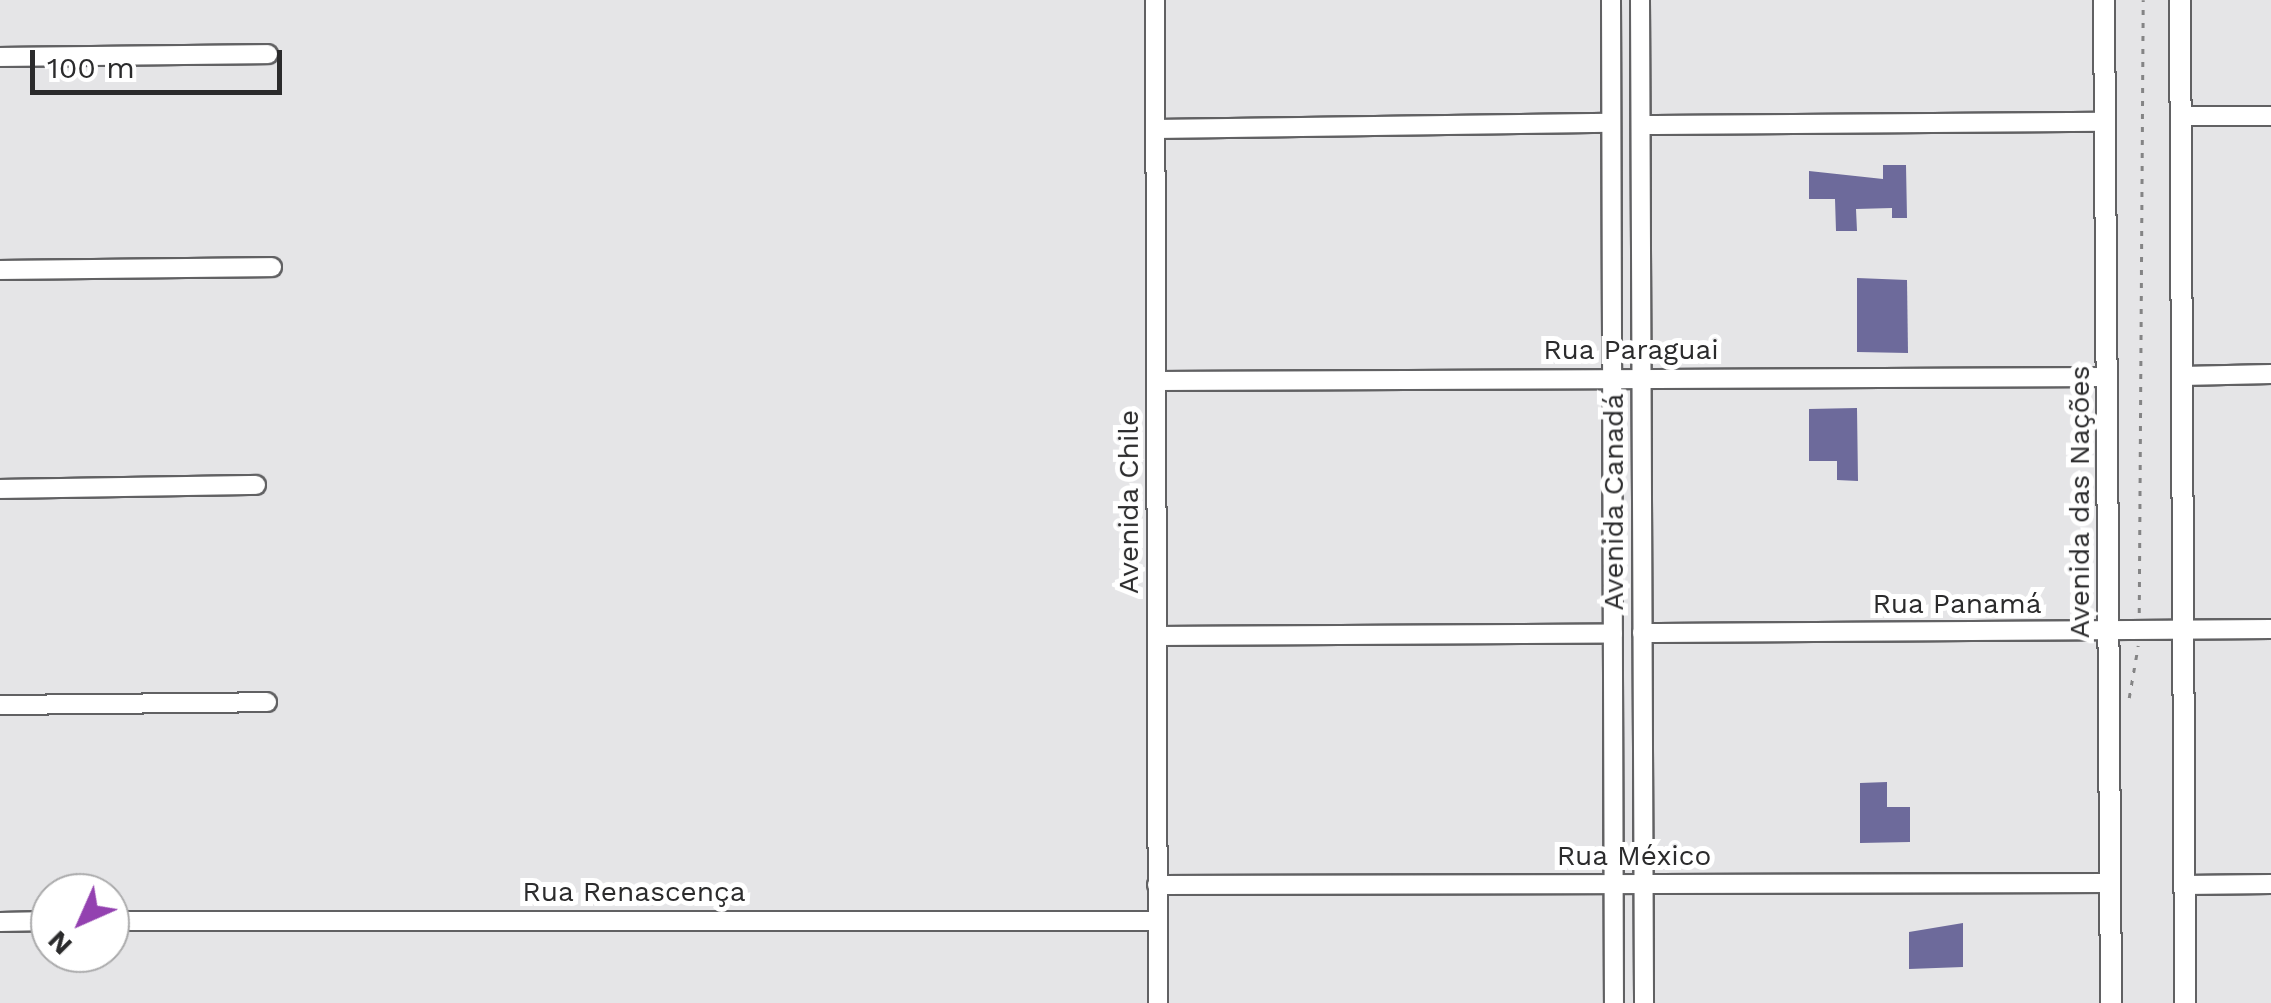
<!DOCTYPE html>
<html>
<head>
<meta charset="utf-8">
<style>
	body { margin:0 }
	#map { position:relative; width:2271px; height:1003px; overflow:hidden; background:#e5e5e7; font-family:"Work Sans",sans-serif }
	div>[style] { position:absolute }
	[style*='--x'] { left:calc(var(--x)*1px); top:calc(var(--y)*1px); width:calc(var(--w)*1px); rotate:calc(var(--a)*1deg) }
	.building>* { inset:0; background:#6d6a9b }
	.path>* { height:2.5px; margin-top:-1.25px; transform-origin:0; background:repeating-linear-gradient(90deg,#848485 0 5px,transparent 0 13px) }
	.roads { filter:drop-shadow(2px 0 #616163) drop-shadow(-2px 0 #616163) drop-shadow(0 2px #616163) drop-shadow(0 -2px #616163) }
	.minor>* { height:18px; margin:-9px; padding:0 9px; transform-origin:9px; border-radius:9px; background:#fff }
	.major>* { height:20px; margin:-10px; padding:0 10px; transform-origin:10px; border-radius:10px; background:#fff }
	span { translate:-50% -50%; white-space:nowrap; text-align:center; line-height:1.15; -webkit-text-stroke:10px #fff; paint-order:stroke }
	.street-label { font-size:28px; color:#2b2b2c }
	.north { position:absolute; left:30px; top:873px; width:100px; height:100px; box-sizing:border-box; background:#fff; border:2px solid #aaaaab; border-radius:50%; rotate:225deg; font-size:28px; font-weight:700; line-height:40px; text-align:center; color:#2b2b2c }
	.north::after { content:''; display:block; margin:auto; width:35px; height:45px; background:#9341b0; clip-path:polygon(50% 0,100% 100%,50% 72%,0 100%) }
	.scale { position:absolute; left:30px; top:50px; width:252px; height:45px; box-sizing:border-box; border:5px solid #2b2b2c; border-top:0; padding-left:12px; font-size:30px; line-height:35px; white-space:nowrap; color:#2b2b2c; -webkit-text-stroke:8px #fff; paint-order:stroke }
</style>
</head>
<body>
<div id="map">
	<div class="building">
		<div style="clip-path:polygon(1883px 165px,1906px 165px,1907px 218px,1892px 218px,1892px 208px,1856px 209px,1857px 231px,1836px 231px,1835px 199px,1809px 199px,1809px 171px,1883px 179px)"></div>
		<div style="clip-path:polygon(1857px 278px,1907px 280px,1908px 353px,1857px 352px)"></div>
		<div style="clip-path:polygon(1857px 408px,1858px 481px,1837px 480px,1837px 461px,1809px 461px,1809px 409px)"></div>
		<div style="clip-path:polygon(1887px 782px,1887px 807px,1910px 807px,1910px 842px,1860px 843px,1860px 783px)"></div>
		<div style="clip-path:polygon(1963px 923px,1963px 967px,1909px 969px,1909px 932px)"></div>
	</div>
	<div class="path">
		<div style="--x:2139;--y:613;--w:613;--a:-89.63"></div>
		<div style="--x:2129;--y:698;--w:53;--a:-80.2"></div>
	</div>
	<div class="roads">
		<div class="minor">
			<div style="--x:1155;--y:0;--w:1003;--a:89.83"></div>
			<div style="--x:1611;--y:0;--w:1003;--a:89.83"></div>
			<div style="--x:1640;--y:0;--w:1003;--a:89.77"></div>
			<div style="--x:0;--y:57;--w:268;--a:-0.6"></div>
			<div style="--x:2181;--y:116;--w:90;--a:0"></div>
			<div style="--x:1641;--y:125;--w:464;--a:-0.4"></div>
			<div style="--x:1155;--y:129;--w:456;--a:-0.8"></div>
			<div style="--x:0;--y:270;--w:272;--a:-0.6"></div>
			<div style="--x:2182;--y:376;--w:89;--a:-1.3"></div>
			<div style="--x:1156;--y:381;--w:951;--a:-0.24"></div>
			<div style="--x:0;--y:489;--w:256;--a:-0.9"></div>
			<div style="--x:1642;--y:633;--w:629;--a:-0.36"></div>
			<div style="--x:1157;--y:636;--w:456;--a:-0.3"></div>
			<div style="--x:0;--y:705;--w:267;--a:-0.6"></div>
			<div style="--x:1157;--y:885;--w:953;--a:-0.12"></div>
			<div style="--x:2184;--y:885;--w:87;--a:-0.7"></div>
			<div style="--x:110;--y:921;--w:1047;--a:0"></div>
			<div style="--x:0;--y:922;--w:50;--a:-1.1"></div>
		</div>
		<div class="major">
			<div style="--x:2104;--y:0;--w:1003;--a:89.6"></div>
			<div style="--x:2180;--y:0;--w:1003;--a:89.71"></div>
		</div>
	</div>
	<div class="street-label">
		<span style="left:1631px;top:350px">Rua Paraguai</span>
		<span style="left:1129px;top:502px;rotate:-90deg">Avenida Chile</span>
		<span style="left:1614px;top:502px;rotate:-90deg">Avenida Canadá</span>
		<span style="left:2080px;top:502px;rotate:-90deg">Avenida das Nações</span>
		<span style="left:1957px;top:604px">Rua Panamá</span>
		<span style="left:1634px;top:856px">Rua México</span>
		<span style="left:634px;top:892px">Rua Renascença</span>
	</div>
	<div class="north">N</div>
	<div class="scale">100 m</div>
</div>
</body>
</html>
